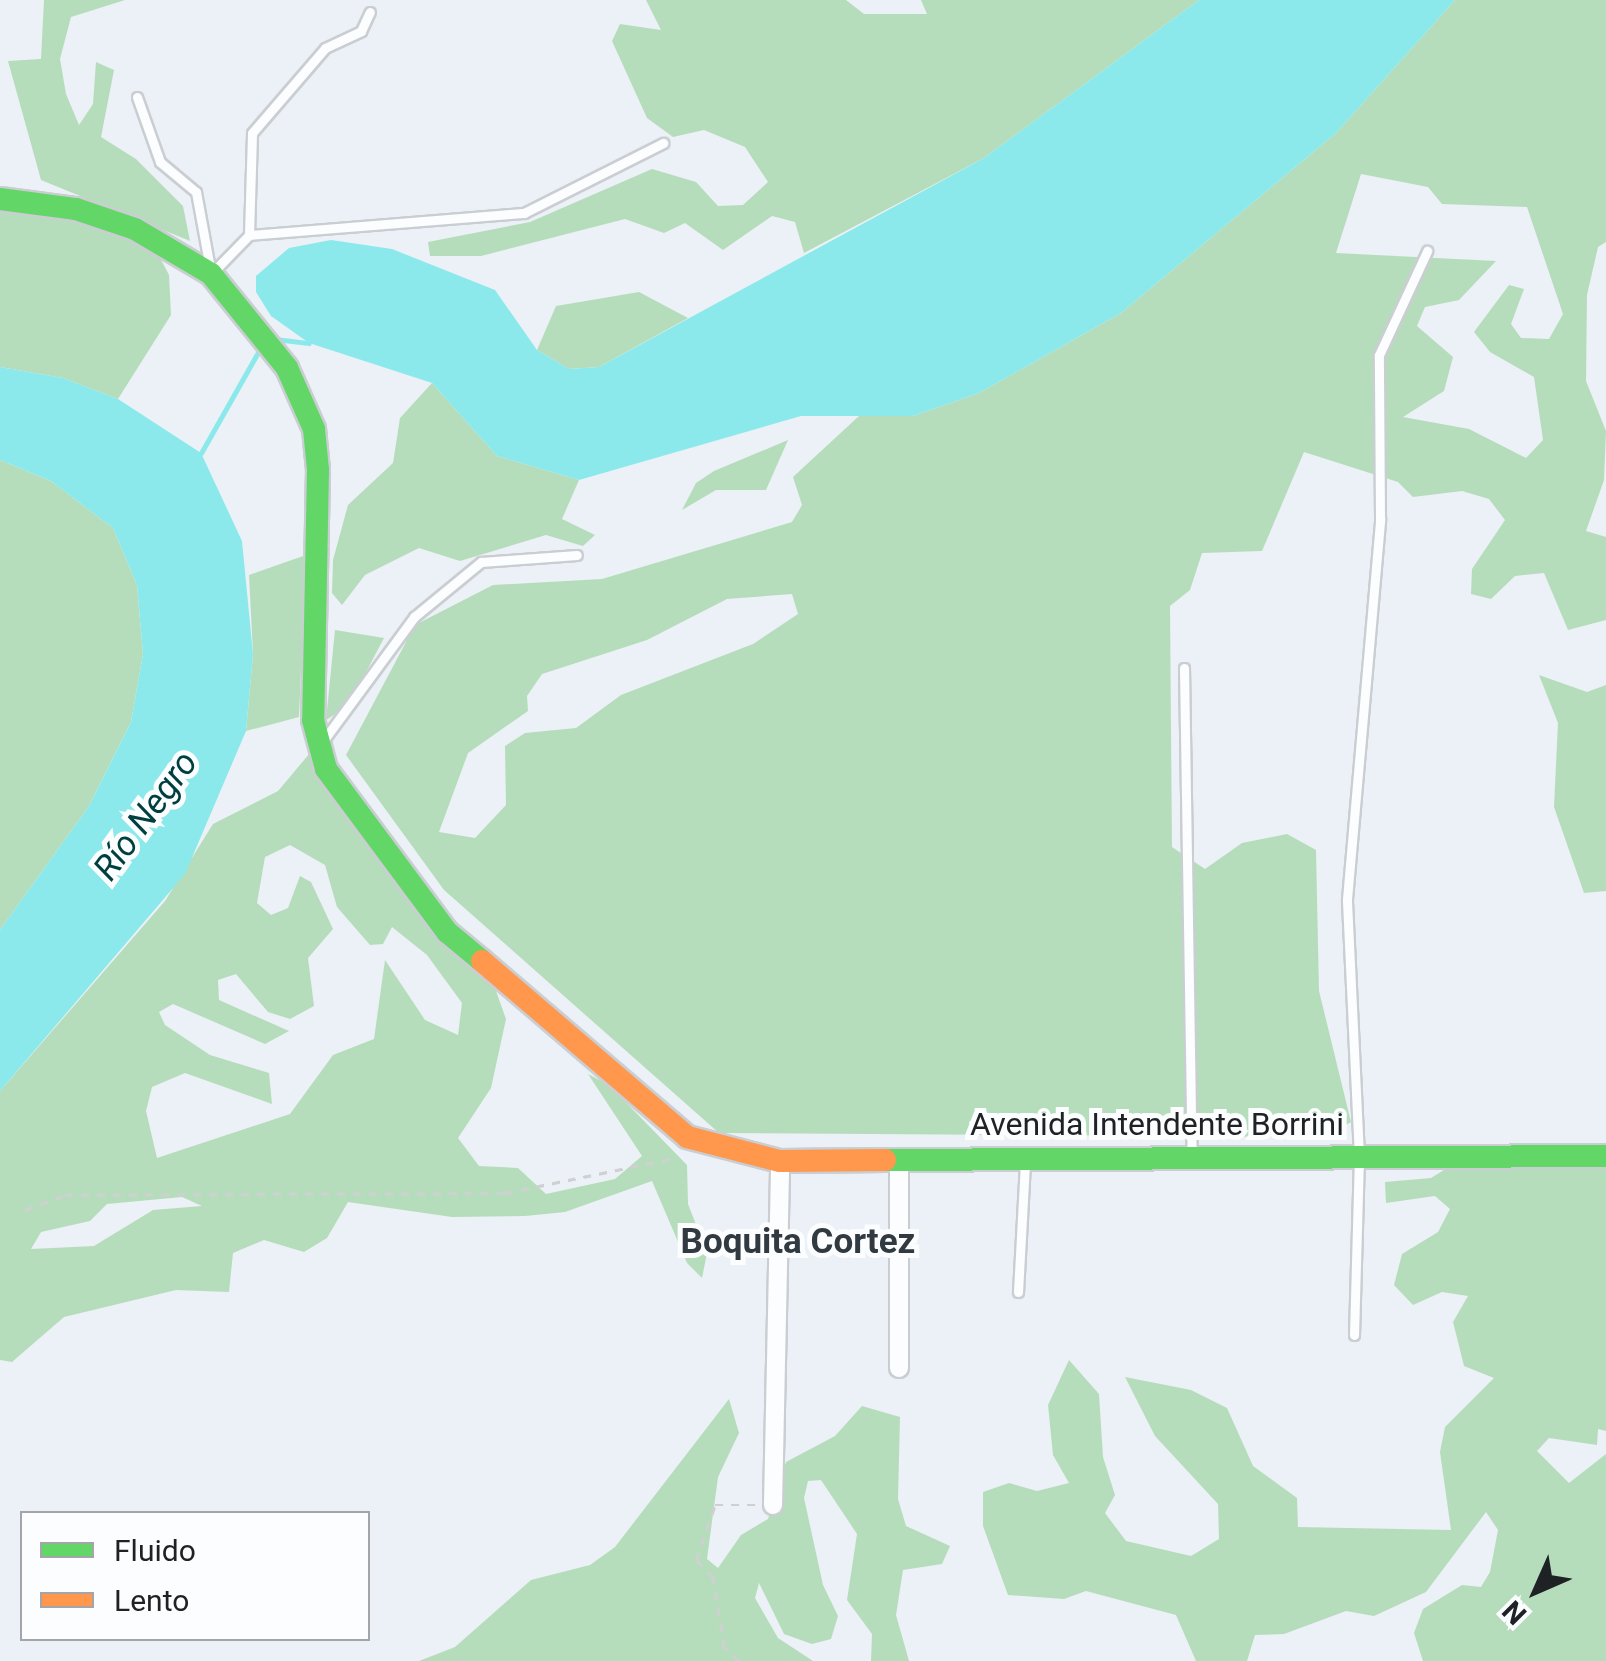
<!DOCTYPE html>
<html>
<head>
<meta charset="utf-8">
<style>
	body { margin:0 }
	#map { position:relative; width:1606px; height:1661px; overflow:hidden; background:#ebf1f6; font-family:Roboto,sans-serif }
	div>[style] { position:absolute }
	[style*='--x'] { left:calc(var(--x)*1px); top:calc(var(--y)*1px); width:calc(var(--w)*1px); rotate:calc(var(--a)*1deg) }
	.forest>* { inset:0; background:#b6ddbb }
	.water>* { inset:0; background:#8ce9eb }
	.stream>* { height:5px; margin:-2.5px; padding:0 2.5px; transform-origin:2.5px; border-radius:2.5px; background:#8ce9eb }
	.path>* { height:2.5px; margin-top:-1.25px; transform-origin:0; background:repeating-linear-gradient(90deg,#ced0d1 0 8px,transparent 0 16px) }
	.roads { filter:drop-shadow(2px 0 #caced2) drop-shadow(-2px 0 #caced2) drop-shadow(0 2px #caced2) drop-shadow(0 -2px #caced2) }
	.lane>* { height:9px; margin:-4.5px; padding:0 4.5px; transform-origin:4.5px; border-radius:4.5px; background:#fcfdfe }
	.street>* { height:18px; margin:-9px; padding:0 9px; transform-origin:9px; border-radius:9px; background:#fcfdfe }
	.fast>* { height:22px; margin:-11px; padding:0 11px; transform-origin:11px; border-radius:11px; background:#63d668 }
	.slow>* { height:22px; margin:-11px; padding:0 11px; transform-origin:11px; border-radius:11px; background:#ff974d }
	span { translate:-50% -50%; white-space:nowrap; text-align:center; line-height:1.15; -webkit-text-stroke:10px #fbfdff; paint-order:stroke }
	.street-label { font-size:32px; color:#1e2225 }
	.water-label { font-size:35px; color:#003f40; font-style:italic }
	.neighbourhood-label { font-size:35px; color:#313a40; font-weight:700 }
	.legend { position:absolute; left:20px; top:1511px; width:350px; height:130px; box-sizing:border-box; background:#fbfdff; border:2px solid #a3a5a8; margin:0; padding:12px 18px; list-style:none; font-size:30px; color:#1e2225 }
	.legend li { display:flex; align-items:center; gap:20px; height:50px }
	.legend b { width:50px; border:2px solid #a3a5a8 }
	.north { position:absolute; left:1486px; top:1541px; width:100px; height:100px; -webkit-text-stroke:8px #fbfdff; paint-order:stroke; rotate:225deg; font-size:28px; font-weight:700; line-height:40px; text-align:center; color:#1e2225 }
	.north::after { content:''; display:block; margin:auto; width:35px; height:45px; background:#1e2225; clip-path:polygon(50% 0,100% 100%,50% 72%,0 100%) }
</style>
</head>
<body>
<div id="map">
	<div class="forest">
		<div style="clip-path:polygon(44px 0,125px 0,71px 17px,60px 59px,66px 94px,79px 125px,93px 104px,96px 62px,114px 70px,101px 137px,136px 159px,183px 206px,190px 241px,41px 180px,8px 61px,41px 59px)"></div>
		<div style="clip-path:polygon(646px 0,846px 0,864px 14px,927px 14px,921px 0,1199px 0,984px 158px,804px 253px,795px 222px,772px 216px,723px 250px,685px 223px,664px 233px,625px 219px,481px 256px,430px 256px,428px 242px,530px 222px,652px 169px,696px 182px,718px 206px,743px 205px,768px 182px,745px 147px,704px 130px,673px 137px,647px 118px,612px 41px,620px 24px,661px 30px)"></div>
		<div style="clip-path:polygon(evenodd,1455px 0,1606px 0,1606px 242px,1598px 247px,1587px 295px,1586px 381px,1606px 431px,1604px 480px,1586px 531px,1606px 537px,1606px 620px,1568px 630px,1544px 573px,1515px 576px,1491px 599px,1471px 594px,1472px 569px,1505px 520px,1489px 499px,1462px 491px,1413px 497px,1398px 482px,1304px 452px,1262px 551px,1202px 553px,1190px 590px,1170px 606px,1172px 847px,1205px 869px,1242px 843px,1287px 834px,1316px 850px,1319px 991px,1351px 1122px,1325px 1137px,719px 1133px,444px 890px,346px 755px,415px 625px,493px 585px,602px 579px,792px 522px,802px 505px,793px 477px,859px 416px,913px 416px,979px 393px,1121px 313px,1336px 133px,1455px 0,1361px 174px,1428px 187px,1442px 204px,1527px 207px,1563px 314px,1549px 339px,1521px 338px,1511px 324px,1524px 289px,1509px 285px,1474px 332px,1490px 352px,1534px 377px,1543px 440px,1526px 458px,1469px 429px,1403px 417px,1444px 391px,1453px 357px,1417px 326px,1425px 307px,1459px 300px,1496px 261px,1336px 253px,1361px 174px,1455px 0,792px 594px,798px 614px,753px 644px,621px 695px,576px 728px,525px 733px,505px 746px,506px 805px,475px 838px,439px 832px,468px 753px,528px 711px,527px 696px,542px 674px,647px 640px,727px 599px,792px 594px)"></div>
		<div style="clip-path:polygon(0 206px,36px 209px,156px 250px,169px 275px,171px 315px,118px 399px,63px 378px,0 367px)"></div>
		<div style="clip-path:polygon(639px 292px,688px 318px,599px 367px,569px 369px,537px 350px,556px 306px)"></div>
		<div style="clip-path:polygon(432px 383px,497px 456px,579px 480px,562px 519px,595px 535px,583px 546px,546px 535px,460px 561px,419px 548px,365px 575px,342px 605px,332px 593px,333px 560px,348px 505px,393px 463px,400px 418px)"></div>
		<div style="clip-path:polygon(788px 440px,766px 490px,716px 490px,682px 510px,696px 483px,714px 471px)"></div>
		<div style="clip-path:polygon(0 460px,51px 481px,113px 528px,137px 585px,143px 654px,131px 722px,89px 806px,0 930px)"></div>
		<div style="clip-path:polygon(306px 555px,299px 717px,246px 731px,253px 654px,249px 575px)"></div>
		<div style="clip-path:polygon(335px 630px,384px 638px,348px 706px,326px 720px)"></div>
		<div style="clip-path:polygon(1539px 675px,1587px 692px,1606px 685px,1606px 891px,1584px 893px,1554px 807px,1558px 723px)"></div>
		<div style="clip-path:polygon(evenodd,310px 753px,496px 991px,506px 1019px,491px 1088px,458px 1138px,479px 1166px,518px 1168px,546px 1194px,615px 1179px,642px 1156px,588px 1074px,609px 1085px,687px 1165px,688px 1204px,707px 1253px,702px 1278px,687px 1263px,652px 1181px,565px 1212px,525px 1216px,452px 1217px,348px 1202px,327px 1238px,304px 1252px,264px 1240px,233px 1253px,229px 1292px,176px 1290px,64px 1317px,12px 1362px,0 1360px,0 1091px,165px 901px,213px 824px,278px 791px,310px 753px,290px 845px,325px 865px,337px 907px,370px 945px,383px 944px,392px 927px,427px 955px,462px 1003px,458px 1035px,425px 1020px,385px 960px,374px 1039px,333px 1055px,290px 1114px,157px 1158px,146px 1111px,152px 1087px,185px 1073px,272px 1104px,269px 1073px,210px 1055px,165px 1025px,159px 1012px,173px 1004px,265px 1044px,289px 1031px,219px 1000px,218px 980px,236px 974px,268px 1012px,290px 1019px,314px 1006px,308px 958px,333px 929px,311px 882px,300px 876px,288px 908px,271px 915px,257px 903px,265px 857px,290px 845px,310px 753px,182px 1197px,202px 1206px,153px 1210px,94px 1246px,31px 1249px,41px 1232px,90px 1221px,107px 1204px,182px 1197px)"></div>
		<div style="clip-path:polygon(1452px 1165px,1606px 1165px,1606px 1431px,1598px 1429px,1597px 1445px,1549px 1438px,1537px 1451px,1569px 1483px,1606px 1454px,1606px 1661px,1423px 1661px,1414px 1633px,1423px 1609px,1462px 1585px,1481px 1587px,1490px 1572px,1498px 1530px,1486px 1512px,1426px 1592px,1374px 1616px,1346px 1611px,1284px 1634px,1255px 1635px,1247px 1661px,1196px 1661px,1176px 1615px,1086px 1591px,1064px 1599px,1008px 1595px,983px 1526px,983px 1492px,1009px 1483px,1037px 1491px,1069px 1483px,1053px 1455px,1048px 1405px,1069px 1360px,1099px 1394px,1103px 1457px,1115px 1495px,1105px 1513px,1126px 1541px,1191px 1556px,1219px 1539px,1218px 1504px,1155px 1436px,1125px 1377px,1191px 1390px,1227px 1408px,1253px 1466px,1297px 1498px,1298px 1527px,1451px 1530px,1440px 1452px,1445px 1427px,1494px 1378px,1464px 1366px,1453px 1322px,1468px 1296px,1442px 1292px,1413px 1305px,1394px 1285px,1402px 1254px,1438px 1232px,1450px 1209px,1435px 1196px,1386px 1203px,1385px 1182px,1431px 1178px)"></div>
		<div style="clip-path:polygon(729px 1399px,739px 1433px,718px 1477px,707px 1559px,718px 1568px,741px 1535px,768px 1519px,786px 1462px,835px 1436px,862px 1406px,900px 1417px,898px 1499px,906px 1526px,950px 1546px,942px 1564px,903px 1570px,896px 1615px,909px 1661px,871px 1661px,872px 1634px,847px 1600px,857px 1534px,821px 1480px,808px 1481px,804px 1498px,823px 1585px,838px 1616px,831px 1639px,812px 1644px,784px 1634px,759px 1583px,755px 1598px,778px 1638px,813px 1661px,419px 1661px,455px 1647px,531px 1580px,590px 1565px,615px 1547px)"></div>
	</div>
	<div class="water">
		<div style="clip-path:polygon(1199px 0,1455px 0,1336px 133px,1121px 313px,979px 393px,913px 416px,801px 416px,579px 480px,497px 456px,432px 383px,309px 343px,271px 316px,256px 292px,256px 276px,289px 248px,331px 240px,392px 249px,495px 290px,537px 350px,569px 369px,599px 367px,984px 158px)"></div>
		<div style="clip-path:polygon(0 367px,63px 378px,118px 399px,201px 453px,242px 541px,253px 654px,246px 731px,185px 874px,0 1091px,0 930px,89px 806px,131px 722px,143px 654px,137px 585px,113px 528px,51px 481px,0 460px)"></div>
	</div>
	<div class="stream">
		<div style="--x:275;--y:339;--w:34;--a:7"></div>
		<div style="--x:201;--y:453;--w:122;--a:-60.5"></div>
	</div>
	<div class="path">
		<div style="--x:25;--y:1210;--w:43;--a:-20.6"></div>
		<div style="--x:65;--y:1195;--w:440;--a:-0.3"></div>
		<div style="--x:505;--y:1193;--w:175;--a:-11.6"></div>
		<div style="--x:739;--y:1661;--w:20;--a:-139"></div>
		<div style="--x:724;--y:1648;--w:71;--a:-98.9"></div>
		<div style="--x:713;--y:1578;--w:25;--a:-133"></div>
		<div style="--x:696;--y:1560;--w:58;--a:-70.9"></div>
		<div style="--x:715;--y:1505;--w:42;--a:0"></div>
	</div>
	<div class="roads">
		<div class="lane">
			<div style="--x:137;--y:97;--w:69;--a:70.5"></div>
			<div style="--x:160;--y:162;--w:47;--a:39.8"></div>
			<div style="--x:196;--y:192;--w:83;--a:79.6"></div>
			<div style="--x:211;--y:274;--w:54;--a:-45.7"></div>
			<div style="--x:249;--y:235;--w:276;--a:-4.6"></div>
			<div style="--x:524;--y:213;--w:156;--a:-26.7"></div>
			<div style="--x:249;--y:235;--w:102;--a:-88.3"></div>
			<div style="--x:252;--y:133;--w:112;--a:-49.3"></div>
			<div style="--x:325;--y:48;--w:40;--a:-25"></div>
			<div style="--x:361;--y:31;--w:21;--a:-65"></div>
			<div style="--x:1184;--y:668;--w:486;--a:89.1"></div>
			<div style="--x:323;--y:741;--w:154;--a:-53.7"></div>
			<div style="--x:414;--y:617;--w:87;--a:-39.4"></div>
			<div style="--x:481;--y:562;--w:96;--a:-4.2"></div>
			<div style="--x:1018;--y:1292;--w:128;--a:-86.9"></div>
			<div style="--x:1354;--y:1335;--w:179;--a:-88.4"></div>
			<div style="--x:1359;--y:1156;--w:257;--a:-92.7"></div>
			<div style="--x:1347;--y:899;--w:382;--a:-85"></div>
			<div style="--x:1380;--y:518;--w:163;--a:-90.4"></div>
			<div style="--x:1379;--y:355;--w:115;--a:-65.2"></div>
		</div>
		<div class="street">
			<div style="--x:899;--y:1159;--w:209;--a:90"></div>
			<div style="--x:773;--y:1505;--w:344;--a:-88.8"></div>
		</div>
		<div class="fast">
			<div style="--x:0;--y:199;--w:77;--a:7.5"></div>
			<div style="--x:76;--y:209;--w:62;--a:18.7"></div>
			<div style="--x:135;--y:229;--w:88;--a:30.6"></div>
			<div style="--x:211;--y:274;--w:121;--a:51"></div>
			<div style="--x:287;--y:368;--w:67;--a:66.1"></div>
			<div style="--x:314;--y:429;--w:41;--a:84.4"></div>
			<div style="--x:318;--y:470;--w:250;--a:91.1"></div>
			<div style="--x:313;--y:720;--w:51;--a:75.1"></div>
			<div style="--x:326;--y:769;--w:203;--a:53.4"></div>
			<div style="--x:447;--y:932;--w:45;--a:39.6"></div>
			<div style="--x:885;--y:1160;--w:721;--a:-0.32"></div>
		</div>
		<div class="slow">
			<div style="--x:482;--y:961;--w:270;--a:40.6"></div>
			<div style="--x:687;--y:1137;--w:96;--a:14.5"></div>
			<div style="--x:780;--y:1161;--w:105;--a:-0.5"></div>
		</div>
	</div>
	<div class="street-label">
		<span style="left:1157px;top:1124px">Avenida Intendente Borrini</span>
	</div>
	<div class="water-label">
		<span style="left:146px;top:816px;rotate:-54deg">Río Negro</span>
	</div>
	<div class="neighbourhood-label">
		<span style="left:798px;top:1242px">Boquita Cortez</span>
	</div>
	<ul class="legend">
	<li><b style="height:12px;background:#63d668"></b>Fluido</li>
	<li><b style="height:12px;background:#ff974d"></b>Lento</li>
	</ul>
	<div class="north">N</div>
</div>
</body>
</html>
